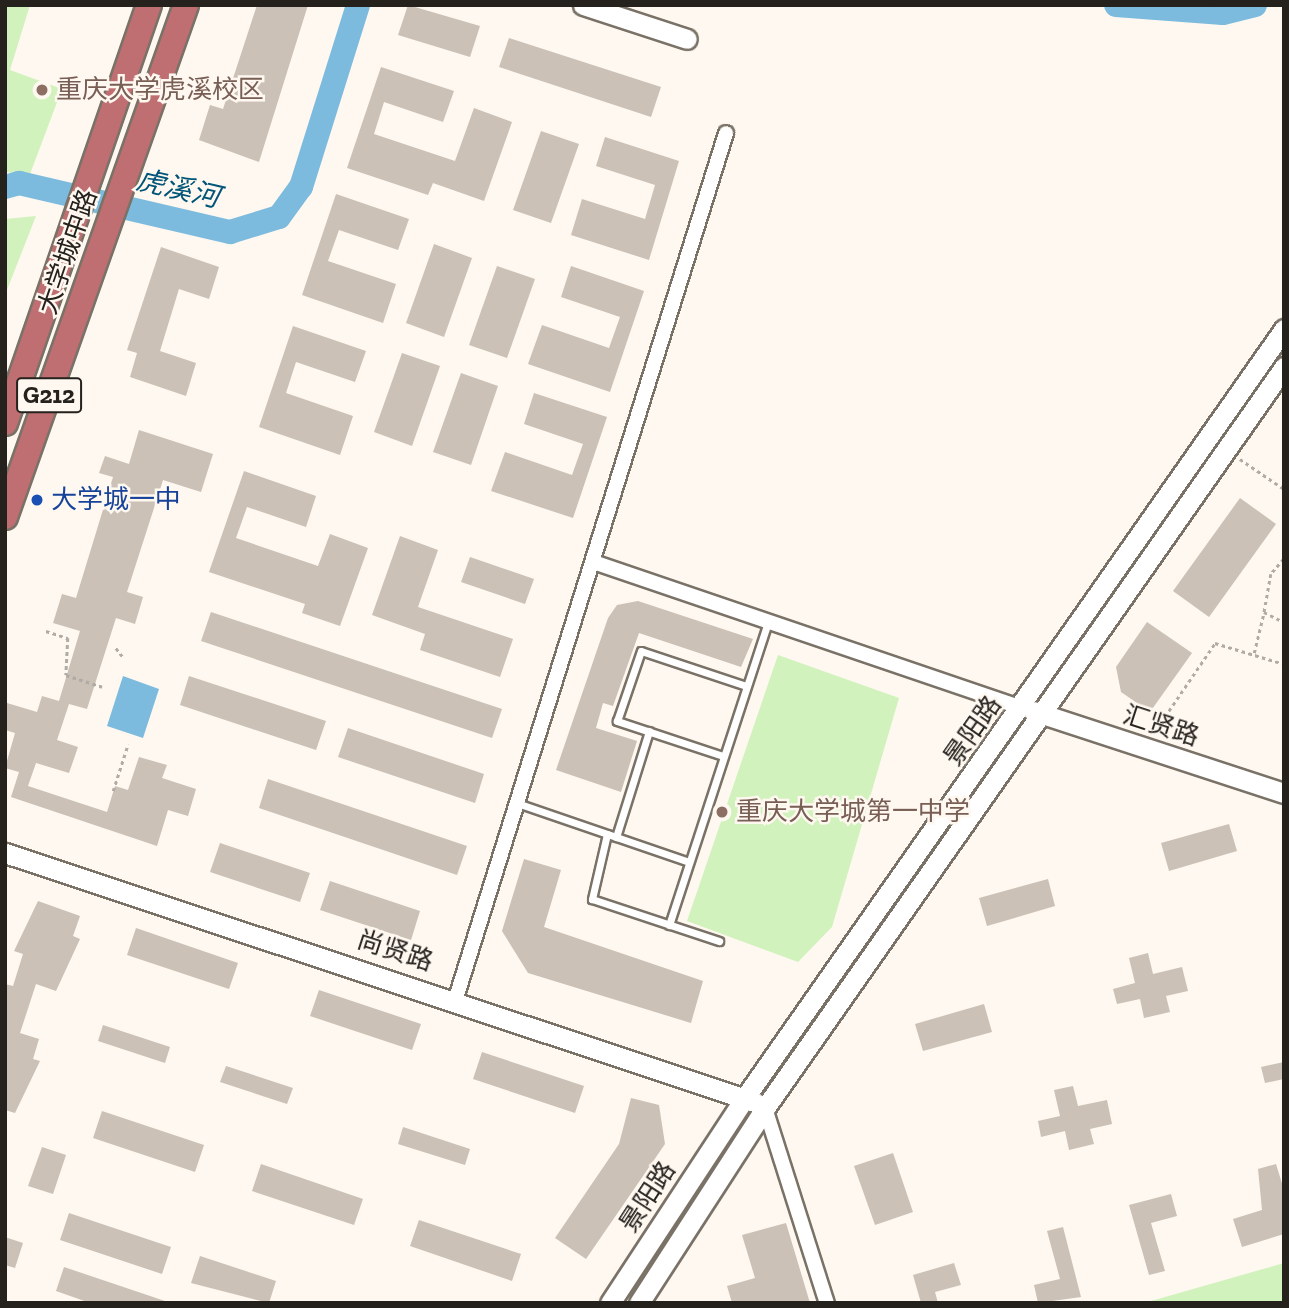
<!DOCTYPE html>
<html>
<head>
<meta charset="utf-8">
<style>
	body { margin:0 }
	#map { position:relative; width:1289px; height:1308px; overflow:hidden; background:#fef8f0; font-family:"Zilla Slab","Noto Sans SC",serif }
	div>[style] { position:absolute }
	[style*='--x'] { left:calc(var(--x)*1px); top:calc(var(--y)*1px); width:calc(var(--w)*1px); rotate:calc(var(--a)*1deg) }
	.green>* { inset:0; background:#d1f2bc }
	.water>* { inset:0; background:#7cbade }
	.river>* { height:24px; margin:-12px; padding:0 12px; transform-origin:12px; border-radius:12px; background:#7cbade }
	.building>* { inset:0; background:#cbc1b6 }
	.path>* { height:2.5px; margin-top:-1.25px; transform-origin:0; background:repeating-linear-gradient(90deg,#b0aba5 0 3.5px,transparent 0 7px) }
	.roads { filter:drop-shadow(2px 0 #7a7267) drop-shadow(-2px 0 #7a7267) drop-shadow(0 2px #7a7267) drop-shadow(0 -2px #7a7267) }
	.lane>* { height:7px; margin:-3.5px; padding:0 3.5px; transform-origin:3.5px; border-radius:3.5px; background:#fff }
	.street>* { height:14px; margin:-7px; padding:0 7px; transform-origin:7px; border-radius:7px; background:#fff }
	.secondary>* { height:19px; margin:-9.5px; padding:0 9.5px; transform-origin:9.5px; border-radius:9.5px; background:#fff }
	.highway>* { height:24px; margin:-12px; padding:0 12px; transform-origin:12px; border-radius:12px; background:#bf6e71 }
	.dots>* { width:19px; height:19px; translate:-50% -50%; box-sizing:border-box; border:4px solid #fef8f0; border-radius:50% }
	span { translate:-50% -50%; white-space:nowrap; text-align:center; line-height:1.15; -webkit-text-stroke:5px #fef8f0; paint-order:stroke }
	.shield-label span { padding:2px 5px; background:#fef8f0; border:2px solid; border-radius:5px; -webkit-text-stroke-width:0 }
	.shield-label { font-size:24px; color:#25211d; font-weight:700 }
	.education-label { font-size:26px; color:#785e54 }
	.left { translate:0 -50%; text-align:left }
	.street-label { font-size:26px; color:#25211d }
	.transit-label { font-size:26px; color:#164399 }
	.water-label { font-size:28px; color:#005578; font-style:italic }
	.frame { position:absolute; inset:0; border:7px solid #25211d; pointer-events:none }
</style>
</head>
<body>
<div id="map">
	<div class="green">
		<div style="clip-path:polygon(5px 5px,30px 5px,10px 70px,62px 89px,30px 174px,5px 172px)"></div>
		<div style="clip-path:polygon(36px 216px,5px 295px,5px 219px)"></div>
		<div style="clip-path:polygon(778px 655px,899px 698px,832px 927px,798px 962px,687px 921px)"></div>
		<div style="clip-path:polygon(1284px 1263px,1284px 1303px,1144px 1303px)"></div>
	</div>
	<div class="water">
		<div style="clip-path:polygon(123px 676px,159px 689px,143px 738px,107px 726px)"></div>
	</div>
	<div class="river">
		<div style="--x:1116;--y:5;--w:107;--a:4.3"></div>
		<div style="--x:1223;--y:13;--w:33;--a:-14"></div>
		<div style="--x:5;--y:187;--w:15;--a:-16"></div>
		<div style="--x:19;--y:183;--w:217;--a:13.1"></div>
		<div style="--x:230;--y:232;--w:51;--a:-17"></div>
		<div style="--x:279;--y:217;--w:37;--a:-54"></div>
		<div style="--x:301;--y:187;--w:191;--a:-72.6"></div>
	</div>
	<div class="building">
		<div style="clip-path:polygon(257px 5px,308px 5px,259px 162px,199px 140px,210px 105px,223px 109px)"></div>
		<div style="clip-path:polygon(408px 5px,480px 26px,470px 57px,398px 35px)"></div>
		<div style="clip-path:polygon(509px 38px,661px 87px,651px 117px,499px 67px)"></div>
		<div style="clip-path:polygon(381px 67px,454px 91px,443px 122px,384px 102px,374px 134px,455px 161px,474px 108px,512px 122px,484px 201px,433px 183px,428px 195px,347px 168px)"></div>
		<div style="clip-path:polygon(541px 131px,579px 144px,551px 223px,513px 210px)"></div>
		<div style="clip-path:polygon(605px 137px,679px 161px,649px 260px,571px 235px,582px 199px,645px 219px,655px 185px,596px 166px)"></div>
		<div style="clip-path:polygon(336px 194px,409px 219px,398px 250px,339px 230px,328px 261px,396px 284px,383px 323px,302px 295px)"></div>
		<div style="clip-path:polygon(434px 244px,472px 258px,444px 337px,406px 323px)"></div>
		<div style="clip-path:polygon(161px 247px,219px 267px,209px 299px,179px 289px,160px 351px,196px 363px,186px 396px,130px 377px,137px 353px,127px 350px)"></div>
		<div style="clip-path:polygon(497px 266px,535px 279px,507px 358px,469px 345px)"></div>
		<div style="clip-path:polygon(571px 266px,644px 291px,610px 392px,528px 364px,542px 325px,609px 348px,620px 317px,561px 297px)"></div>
		<div style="clip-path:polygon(293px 326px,366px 351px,355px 382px,296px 362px,286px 393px,353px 416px,340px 455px,259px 427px)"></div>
		<div style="clip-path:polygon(402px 353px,440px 366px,412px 446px,374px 432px)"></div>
		<div style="clip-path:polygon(461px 373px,498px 386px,471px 465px,433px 452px)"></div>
		<div style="clip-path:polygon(534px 393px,607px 417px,573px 518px,491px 491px,505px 452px,572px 475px,583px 444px,524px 424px)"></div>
		<div style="clip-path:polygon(139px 430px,213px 454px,201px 492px,163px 480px,127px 592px,143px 597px,135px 624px,116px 618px,87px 709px,69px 704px,57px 740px,78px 747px,69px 773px,36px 763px,28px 786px,107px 812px,115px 786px,128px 790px,139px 757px,167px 765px,162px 778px,196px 789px,188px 816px,168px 810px,157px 846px,11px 797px,19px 772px,5px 768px,15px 733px,5px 730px,7px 703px,37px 712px,42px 696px,59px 701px,80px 631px,53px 623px,62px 594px,76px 598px,113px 477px,99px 473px,105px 456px,129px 464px)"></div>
		<div style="clip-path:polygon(244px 471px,316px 496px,306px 527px,247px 507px,236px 538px,318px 566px,330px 534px,368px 548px,340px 626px,302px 613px,305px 604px,209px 572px)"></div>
		<div style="clip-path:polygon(1240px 498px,1276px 524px,1209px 617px,1173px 591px)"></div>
		<div style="clip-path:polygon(400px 536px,438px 550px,418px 607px,513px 639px,500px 677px,420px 650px,425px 634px,372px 615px)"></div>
		<div style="clip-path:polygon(470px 557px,534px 579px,525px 604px,461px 582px)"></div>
		<div style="clip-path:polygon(638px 601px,753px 639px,741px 667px,639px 633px,613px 706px,603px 703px,596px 728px,637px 741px,621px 792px,556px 770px,608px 618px,617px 605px)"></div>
		<div style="clip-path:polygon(211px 612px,502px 709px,492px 738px,201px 641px)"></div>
		<div style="clip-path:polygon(1147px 622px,1192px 653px,1150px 712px,1121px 692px,1116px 667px)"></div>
		<div style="clip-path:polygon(189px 676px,326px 721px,316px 750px,180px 705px)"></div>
		<div style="clip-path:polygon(348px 728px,484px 774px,475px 803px,338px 757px)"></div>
		<div style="clip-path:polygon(268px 779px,467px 846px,457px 875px,259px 808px)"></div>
		<div style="clip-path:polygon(1229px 824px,1237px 851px,1169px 871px,1161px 843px)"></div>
		<div style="clip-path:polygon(220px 843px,310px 873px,300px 902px,210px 872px)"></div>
		<div style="clip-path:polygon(524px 859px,561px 870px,544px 927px,703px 981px,691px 1023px,528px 973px,502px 931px)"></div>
		<div style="clip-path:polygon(1048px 879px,1055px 906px,987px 926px,979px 898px)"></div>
		<div style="clip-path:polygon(330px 881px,420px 911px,411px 940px,320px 910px)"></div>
		<div style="clip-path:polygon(38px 901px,80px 916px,73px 936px,80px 939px,56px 991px,36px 984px,20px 1033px,39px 1039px,33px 1059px,40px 1061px,15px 1113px,5px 1110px,5px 984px,13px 986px,23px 954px,14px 951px)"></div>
		<div style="clip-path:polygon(136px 928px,238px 963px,229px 989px,127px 955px)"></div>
		<div style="clip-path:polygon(1148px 953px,1153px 974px,1182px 967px,1188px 991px,1166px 996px,1170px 1012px,1144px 1018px,1140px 999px,1117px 1004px,1113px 989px,1135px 983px,1129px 958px)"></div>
		<div style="clip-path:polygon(319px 990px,421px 1024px,412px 1050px,310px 1016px)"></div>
		<div style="clip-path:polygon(984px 1004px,992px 1032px,923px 1051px,915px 1024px)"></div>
		<div style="clip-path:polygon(103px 1025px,170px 1047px,165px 1063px,98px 1041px)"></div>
		<div style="clip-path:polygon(482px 1052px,584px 1086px,575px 1113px,473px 1079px)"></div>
		<div style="clip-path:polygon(1284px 1062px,1284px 1079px,1265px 1083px,1261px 1067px)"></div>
		<div style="clip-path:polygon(226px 1066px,293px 1088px,287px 1104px,220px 1082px)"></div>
		<div style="clip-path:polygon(1073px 1086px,1078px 1106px,1107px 1100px,1112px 1124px,1090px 1129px,1094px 1144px,1069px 1150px,1065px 1131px,1041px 1137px,1038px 1121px,1060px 1116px,1054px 1090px)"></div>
		<div style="clip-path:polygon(631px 1098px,659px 1105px,665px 1144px,586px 1259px,555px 1238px,619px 1144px)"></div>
		<div style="clip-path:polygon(102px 1111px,204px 1145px,195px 1172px,93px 1138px)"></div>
		<div style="clip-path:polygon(403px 1127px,470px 1149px,465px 1165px,398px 1144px)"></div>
		<div style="clip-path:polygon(42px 1147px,66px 1155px,53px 1194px,28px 1186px)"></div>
		<div style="clip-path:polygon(893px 1153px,913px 1212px,875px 1225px,854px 1166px)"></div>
		<div style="clip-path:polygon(261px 1164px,363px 1199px,354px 1225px,252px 1191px)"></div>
		<div style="clip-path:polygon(1276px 1164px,1284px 1190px,1284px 1234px,1242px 1247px,1233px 1219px,1262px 1210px,1258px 1169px)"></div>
		<div style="clip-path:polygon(1171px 1194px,1177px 1216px,1151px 1223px,1165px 1271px,1149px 1275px,1129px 1205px)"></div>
		<div style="clip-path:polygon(69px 1213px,171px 1247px,162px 1274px,60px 1240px)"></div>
		<div style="clip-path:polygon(419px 1220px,521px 1254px,512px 1281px,410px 1246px)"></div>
		<div style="clip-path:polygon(786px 1223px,810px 1303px,732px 1303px,727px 1286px,755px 1278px,742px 1235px)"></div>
		<div style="clip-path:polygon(1063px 1227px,1081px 1297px,1038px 1303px,1034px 1285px,1060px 1279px,1047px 1231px)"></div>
		<div style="clip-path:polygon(5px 1237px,23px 1243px,15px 1268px,5px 1265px)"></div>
		<div style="clip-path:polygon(200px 1256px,276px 1281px,269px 1303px,191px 1283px)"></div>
		<div style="clip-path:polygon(954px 1263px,961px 1285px,935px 1292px,938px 1303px,921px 1303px,913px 1275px)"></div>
		<div style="clip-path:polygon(64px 1267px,165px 1301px,164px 1303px,90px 1303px,56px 1291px)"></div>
	</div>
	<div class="path">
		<div style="--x:1240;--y:459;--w:53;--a:34.3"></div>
		<div style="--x:1284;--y:559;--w:20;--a:131"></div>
		<div style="--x:1271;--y:574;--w:39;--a:100"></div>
		<div style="--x:1264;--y:612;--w:22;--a:27"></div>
		<div style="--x:46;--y:631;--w:23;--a:18"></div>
		<div style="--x:68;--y:638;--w:37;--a:93"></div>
		<div style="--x:66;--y:675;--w:38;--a:18"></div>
		<div style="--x:116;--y:648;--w:11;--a:52"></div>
		<div style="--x:1254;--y:653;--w:42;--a:-76.3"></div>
		<div style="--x:1153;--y:734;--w:110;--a:-55.7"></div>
		<div style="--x:1215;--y:643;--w:72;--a:16.9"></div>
		<div style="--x:113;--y:791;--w:49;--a:-72.3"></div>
	</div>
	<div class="roads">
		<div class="lane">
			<div style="--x:723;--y:756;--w:112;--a:-161.7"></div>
			<div style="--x:617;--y:721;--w:74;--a:-71.1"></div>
			<div style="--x:641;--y:651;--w:111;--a:18.4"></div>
			<div style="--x:517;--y:803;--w:182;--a:18.9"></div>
			<div style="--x:607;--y:834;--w:67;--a:103"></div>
			<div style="--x:592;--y:899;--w:134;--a:18.3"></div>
			<div style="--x:616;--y:837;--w:111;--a:-72.7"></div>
			<div style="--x:669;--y:925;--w:319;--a:-71.9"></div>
		</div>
		<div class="street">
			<div style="--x:593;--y:562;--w:453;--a:18.8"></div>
			<div style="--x:456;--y:998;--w:906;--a:-72.66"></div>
			<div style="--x:765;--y:1108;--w:205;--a:72.4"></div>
		</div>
		<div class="secondary">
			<div style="--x:583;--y:5;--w:109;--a:18.1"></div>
			<div style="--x:1033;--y:711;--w:264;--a:18.1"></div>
			<div style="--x:5;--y:853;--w:790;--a:18.37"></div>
			<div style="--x:610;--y:1303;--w:248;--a:-56.7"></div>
			<div style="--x:746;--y:1096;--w:937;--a:-54.95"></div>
			<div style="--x:639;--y:1303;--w:232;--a:-57.1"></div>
			<div style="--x:765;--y:1108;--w:905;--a:-54.99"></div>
		</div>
		<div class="highway">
			<div style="--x:5;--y:423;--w:442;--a:-71"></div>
			<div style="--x:5;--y:517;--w:543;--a:-70.53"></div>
		</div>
	</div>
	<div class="dots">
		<div style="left:42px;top:90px;background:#8d6e63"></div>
		<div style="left:37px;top:500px;background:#1a4fb4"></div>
		<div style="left:722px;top:812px;background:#8d6e63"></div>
	</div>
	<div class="shield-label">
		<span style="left:49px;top:395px">G212</span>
	</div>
	<div class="education-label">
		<span class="left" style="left:56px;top:90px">重庆大学虎溪校区</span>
		<span class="left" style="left:736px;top:812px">重庆大学城第一中学</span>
	</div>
	<div class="street-label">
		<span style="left:68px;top:252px;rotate:-71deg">大学城中路</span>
		<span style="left:1161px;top:726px;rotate:18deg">汇贤路</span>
		<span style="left:973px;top:731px;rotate:-55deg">景阳路</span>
		<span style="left:395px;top:951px;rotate:18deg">尚贤路</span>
		<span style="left:648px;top:1197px;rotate:-57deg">景阳路</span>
	</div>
	<div class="transit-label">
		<span class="left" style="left:51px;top:500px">大学城一中</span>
	</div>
	<div class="water-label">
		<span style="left:178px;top:189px;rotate:13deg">虎溪河</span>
	</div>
	<div class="frame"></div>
</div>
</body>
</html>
